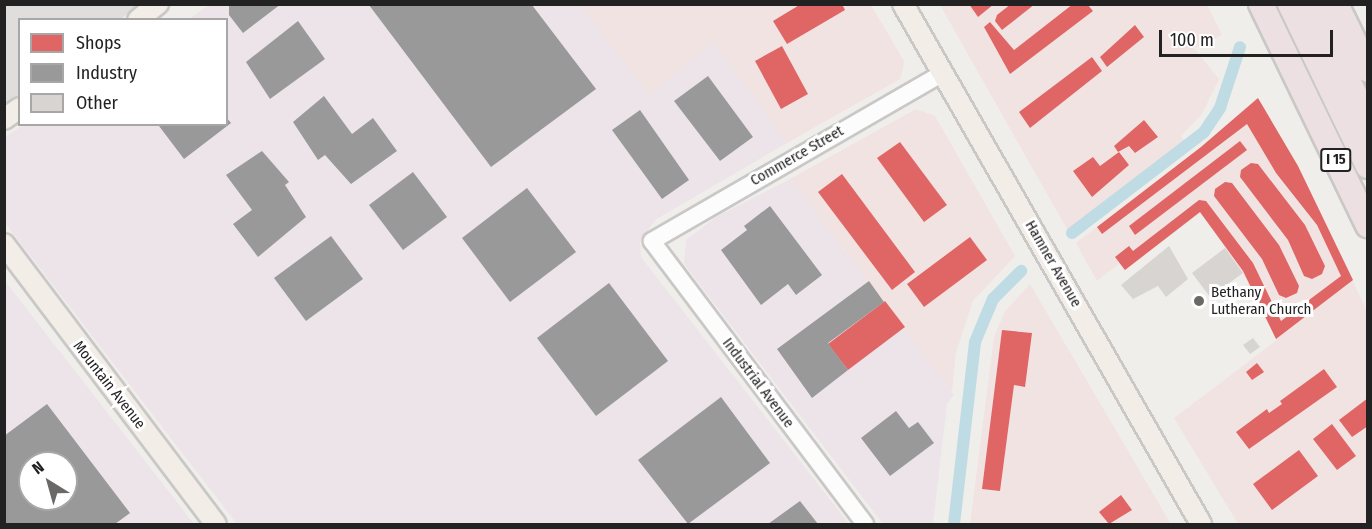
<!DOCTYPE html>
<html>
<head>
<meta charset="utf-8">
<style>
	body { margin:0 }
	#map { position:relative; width:1372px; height:529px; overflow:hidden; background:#f0eeeb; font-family:"Fira Sans Condensed",sans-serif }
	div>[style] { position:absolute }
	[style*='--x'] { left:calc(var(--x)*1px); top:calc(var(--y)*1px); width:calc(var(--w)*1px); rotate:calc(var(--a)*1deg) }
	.residential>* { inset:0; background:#dfdedc }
	.commercial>* { inset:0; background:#f1e3e1 }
	.industrial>* { inset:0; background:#ede4e9 }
	.shops>* { inset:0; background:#e06666 }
	.industry>* { inset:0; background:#999 }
	.canal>* { height:12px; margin:-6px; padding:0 6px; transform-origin:6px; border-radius:6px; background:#bfdbe3 }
	.building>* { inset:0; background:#d7d4d2 }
	.roads { filter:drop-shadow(2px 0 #c9c8c7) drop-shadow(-2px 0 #c9c8c7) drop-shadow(0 2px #c9c8c7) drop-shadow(0 -2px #c9c8c7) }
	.minor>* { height:16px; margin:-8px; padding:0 8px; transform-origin:8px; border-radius:8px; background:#fdfcfc }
	.major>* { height:20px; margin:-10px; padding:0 10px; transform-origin:10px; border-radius:10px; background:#f3ede7 }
	.highway>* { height:24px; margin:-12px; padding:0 12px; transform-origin:12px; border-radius:12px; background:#ece0e2 }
	.dots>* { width:16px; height:16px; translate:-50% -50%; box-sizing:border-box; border:3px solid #fff; border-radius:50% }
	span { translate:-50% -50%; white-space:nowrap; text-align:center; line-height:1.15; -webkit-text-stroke:6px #fff; paint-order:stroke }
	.shield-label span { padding:2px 4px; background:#fff; border:2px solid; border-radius:4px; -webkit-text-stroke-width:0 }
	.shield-label { font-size:14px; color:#222; font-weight:700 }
	.street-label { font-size:15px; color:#222 }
	.poi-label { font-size:15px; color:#222 }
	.left { translate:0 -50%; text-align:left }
	.frame { position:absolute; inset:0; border:6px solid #222; pointer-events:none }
	.legend { position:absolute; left:18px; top:18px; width:210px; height:108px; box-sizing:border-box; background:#fff; border:2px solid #a7a7a7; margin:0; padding:8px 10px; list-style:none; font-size:18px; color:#222 }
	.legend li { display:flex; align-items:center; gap:12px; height:30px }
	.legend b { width:30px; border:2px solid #a7a7a7 }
	.north { position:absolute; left:18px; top:451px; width:60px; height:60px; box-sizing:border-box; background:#fff; border:2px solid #a7a7a7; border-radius:50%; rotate:323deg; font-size:16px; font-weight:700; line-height:24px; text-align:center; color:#222 }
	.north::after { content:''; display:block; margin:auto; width:21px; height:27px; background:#6a6968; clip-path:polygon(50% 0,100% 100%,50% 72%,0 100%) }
	.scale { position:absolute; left:1159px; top:30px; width:174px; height:27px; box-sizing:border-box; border:3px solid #222; border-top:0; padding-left:8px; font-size:18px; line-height:21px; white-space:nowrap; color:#222; -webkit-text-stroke:4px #fff; paint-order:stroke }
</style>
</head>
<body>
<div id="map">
	<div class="residential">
		<div style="clip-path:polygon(5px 4px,138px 4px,138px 6px,121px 19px,20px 20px,19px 95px,5px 106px)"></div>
	</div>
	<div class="commercial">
		<div style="clip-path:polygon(581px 5px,871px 5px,904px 61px,903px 69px,900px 79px,787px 143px,714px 42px,649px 95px)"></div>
		<div style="clip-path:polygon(940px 5px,1207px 5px,1222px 35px,1194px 48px,1219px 79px,1202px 114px,1181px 136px,1185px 142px,1068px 231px)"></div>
		<div style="clip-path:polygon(1257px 98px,1297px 164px,1367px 311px,1367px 524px,1238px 524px,1174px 418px,1277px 340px,1242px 271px,1200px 213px,1124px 271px,1119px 264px,1097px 281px,1076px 243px,1201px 147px)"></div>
		<div style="clip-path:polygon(916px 109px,935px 116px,1015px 256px,973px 301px,956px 353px,952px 392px,790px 179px)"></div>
		<div style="clip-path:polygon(1030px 284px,1171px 524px,970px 524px,994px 337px,1005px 311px)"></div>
	</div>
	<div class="industrial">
		<div style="clip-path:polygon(209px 5px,581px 5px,649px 95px,714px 42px,787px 143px,655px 220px,640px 242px,641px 257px,849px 524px,237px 524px,5px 223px,5px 137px,23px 125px,226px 124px,226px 20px,189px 19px)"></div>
		<div style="clip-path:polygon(790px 179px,954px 395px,947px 404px,933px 524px,883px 524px,684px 264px,686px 240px,716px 217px)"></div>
		<div style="clip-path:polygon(evenodd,5px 281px,194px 524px,5px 524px,5px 281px,30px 463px,66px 463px,66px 499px,30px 499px,30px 463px)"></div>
	</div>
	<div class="shops">
		<div style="clip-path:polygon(801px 4px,842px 4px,845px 10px,787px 44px,773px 21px)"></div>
		<div style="clip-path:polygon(969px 4px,994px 4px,978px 17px)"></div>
		<div style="clip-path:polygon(1011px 4px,1035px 4px,1002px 30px,995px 21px,997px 15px)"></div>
		<div style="clip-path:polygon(1073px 4px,1087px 4px,1093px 11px,1010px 74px,984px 27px,990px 22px,1014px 50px)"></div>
		<div style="clip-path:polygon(1135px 25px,1144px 37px,1107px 67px,1100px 57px)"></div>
		<div style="clip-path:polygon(782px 46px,808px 94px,781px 109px,755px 61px)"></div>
		<div style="clip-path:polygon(1092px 57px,1102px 71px,1030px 128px,1019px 112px)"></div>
		<div style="clip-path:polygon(1258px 98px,1298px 166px,1353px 280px,1276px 339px,1243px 271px,1200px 212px,1125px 270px,1115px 257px,1129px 246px,1133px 251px,1199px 200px,1206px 201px,1253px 263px,1281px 321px,1341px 276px,1317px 225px,1276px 173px,1247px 124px,1102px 234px,1097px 227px,1201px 147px)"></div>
		<div style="clip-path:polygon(1144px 120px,1158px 137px,1135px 153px,1129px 146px,1118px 152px,1114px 146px)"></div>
		<div style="clip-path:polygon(1240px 141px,1247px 150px,1135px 235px,1129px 226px)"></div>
		<div style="clip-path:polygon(900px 142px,947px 205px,924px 222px,877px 158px)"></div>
		<div style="clip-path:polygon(1119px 152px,1129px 165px,1092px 197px,1073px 171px,1093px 157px,1100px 166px)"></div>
		<div style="clip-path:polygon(1251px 163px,1258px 164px,1305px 225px,1325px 266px,1322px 274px,1312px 279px,1304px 276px,1288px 240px,1240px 177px,1241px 170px)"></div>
		<div style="clip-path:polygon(842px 174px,915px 272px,892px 290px,818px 192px)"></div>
		<div style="clip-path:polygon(1225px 182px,1232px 183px,1279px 245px,1299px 286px,1297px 293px,1286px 298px,1279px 295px,1262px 259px,1214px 196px,1215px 189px)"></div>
		<div style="clip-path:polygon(970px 237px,987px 260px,924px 307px,907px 284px)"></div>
		<div style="clip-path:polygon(885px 301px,905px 327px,848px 370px,828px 344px)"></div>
		<div style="clip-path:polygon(1002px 330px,1032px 333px,1025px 387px,1014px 385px,1000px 491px,982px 489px)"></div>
		<div style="clip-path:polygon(1257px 363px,1264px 372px,1252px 380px,1246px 372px)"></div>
		<div style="clip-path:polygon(1324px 369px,1337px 387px,1249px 449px,1236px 432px,1267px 409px,1269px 413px,1282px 404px,1280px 401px)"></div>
		<div style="clip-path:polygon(1368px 398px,1368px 426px,1352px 437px,1339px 420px)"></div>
		<div style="clip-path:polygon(1332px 424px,1356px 456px,1337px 470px,1313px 439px)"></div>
		<div style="clip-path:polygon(1299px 450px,1318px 476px,1272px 510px,1253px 484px)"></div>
		<div style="clip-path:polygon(1121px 495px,1132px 510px,1109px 524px,1099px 512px)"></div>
	</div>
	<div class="industry">
		<div style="clip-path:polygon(229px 4px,281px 4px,243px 33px,229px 15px)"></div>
		<div style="clip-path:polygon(369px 5px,532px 5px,596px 89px,491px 167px)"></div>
		<div style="clip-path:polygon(298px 21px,325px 59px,270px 99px,246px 62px)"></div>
		<div style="clip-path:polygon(708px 76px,753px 137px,720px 161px,674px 101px)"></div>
		<div style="clip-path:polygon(324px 96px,352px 134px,373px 118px,397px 151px,351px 184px,325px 155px,318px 160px,293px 122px)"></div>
		<div style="clip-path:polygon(640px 110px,689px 180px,662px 199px,612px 130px)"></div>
		<div style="clip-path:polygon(226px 117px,231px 123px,184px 159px,159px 126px,226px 124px)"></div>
		<div style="clip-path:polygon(262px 151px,289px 182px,285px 185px,306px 217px,258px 257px,233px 224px,252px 210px,226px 175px)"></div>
		<div style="clip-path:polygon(413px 172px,447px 217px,403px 250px,369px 205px)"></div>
		<div style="clip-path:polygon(527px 188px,576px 252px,510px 302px,462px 238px)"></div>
		<div style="clip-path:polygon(770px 206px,822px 275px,796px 295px,788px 284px,761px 305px,721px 250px,747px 230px,744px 226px)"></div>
		<div style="clip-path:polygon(331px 236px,363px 279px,306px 321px,274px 278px)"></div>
		<div style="clip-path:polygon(869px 281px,884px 302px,828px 343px,848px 370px,812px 398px,777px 349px)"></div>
		<div style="clip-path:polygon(609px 283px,668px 361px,596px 416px,537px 338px)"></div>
		<div style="clip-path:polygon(721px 397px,770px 463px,688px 524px,638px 460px)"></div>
		<div style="clip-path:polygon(evenodd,47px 404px,130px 513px,115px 524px,4px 524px,4px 436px,47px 404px,30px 463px,66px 463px,66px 499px,30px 499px,30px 463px)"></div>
		<div style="clip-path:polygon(896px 411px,909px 428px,918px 422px,934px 443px,890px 476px,861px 438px)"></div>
		<div style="clip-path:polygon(800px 501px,818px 524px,768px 524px)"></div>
	</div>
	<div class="canal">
		<div style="--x:1072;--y:233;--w:166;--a:-37.4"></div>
		<div style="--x:1204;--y:132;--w:29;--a:-56"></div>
		<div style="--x:1220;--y:108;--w:64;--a:-71.8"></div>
		<div style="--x:954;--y:524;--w:183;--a:-83.4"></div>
		<div style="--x:975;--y:342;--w:47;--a:-67.3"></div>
		<div style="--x:993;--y:299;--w:40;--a:-45"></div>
	</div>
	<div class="building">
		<div style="clip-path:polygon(1169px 246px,1188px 279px,1166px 297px,1158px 286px,1133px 299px,1121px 285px)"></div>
		<div style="clip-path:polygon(1225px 248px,1243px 273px,1210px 297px,1192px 273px)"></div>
		<div style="clip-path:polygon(1253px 338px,1260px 347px,1250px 354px,1243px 345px)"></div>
	</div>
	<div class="roads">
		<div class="minor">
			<div style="--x:865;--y:524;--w:354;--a:-127"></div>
			<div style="--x:652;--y:241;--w:336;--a:-30"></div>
		</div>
		<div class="major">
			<div style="--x:903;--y:4;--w:599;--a:60.18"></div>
			<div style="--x:138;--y:20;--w:26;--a:-39"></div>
			<div style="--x:4;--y:119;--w:19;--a:-35"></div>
			<div style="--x:4;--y:244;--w:351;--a:52.9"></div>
		</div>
		<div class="highway">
			<div style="--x:1261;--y:4;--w:246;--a:64.2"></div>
			<div style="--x:1290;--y:4;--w:180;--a:64.3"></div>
			<div style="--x:1310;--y:4;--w:131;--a:63.6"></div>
			<div style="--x:1336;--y:4;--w:73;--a:64.1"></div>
		</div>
	</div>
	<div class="dots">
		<div style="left:1199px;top:301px;background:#6a6968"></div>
	</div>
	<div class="shield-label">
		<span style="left:1336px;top:160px">I 15</span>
	</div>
	<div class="street-label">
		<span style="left:797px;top:156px;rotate:-30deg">Commerce Street</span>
		<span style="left:1053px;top:264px;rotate:60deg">Hamner Avenue</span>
		<span style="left:758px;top:383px;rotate:53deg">Industrial Avenue</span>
		<span style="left:109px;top:385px;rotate:52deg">Mountain Avenue</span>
	</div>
	<div class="poi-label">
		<span class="left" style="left:1211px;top:301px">Bethany<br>Lutheran Church</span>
	</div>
	<div class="frame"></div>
	<ul class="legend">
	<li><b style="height:16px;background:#e06666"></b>Shops</li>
	<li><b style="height:16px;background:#999"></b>Industry</li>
	<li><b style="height:16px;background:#d7d4d2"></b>Other</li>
	</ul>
	<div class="north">N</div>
	<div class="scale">100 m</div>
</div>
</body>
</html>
